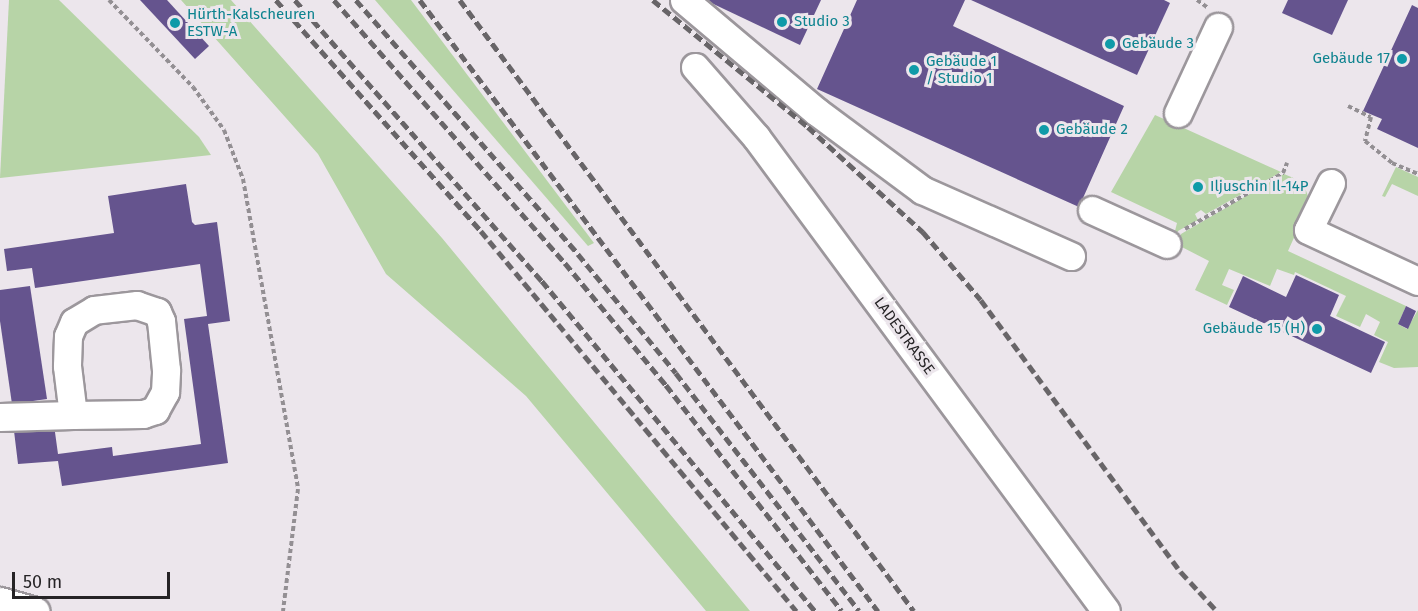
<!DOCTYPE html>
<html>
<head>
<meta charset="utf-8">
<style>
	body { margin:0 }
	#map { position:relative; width:1418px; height:611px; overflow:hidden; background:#ece6ec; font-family:"Fira Sans",sans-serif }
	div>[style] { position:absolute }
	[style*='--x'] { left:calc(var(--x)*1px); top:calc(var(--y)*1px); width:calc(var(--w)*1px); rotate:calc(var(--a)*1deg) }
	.green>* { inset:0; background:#b7d4a7 }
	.building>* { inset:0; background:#65548e }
	.path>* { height:4px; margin-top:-2px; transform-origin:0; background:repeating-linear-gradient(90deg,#938f93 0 4.5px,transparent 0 7.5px) }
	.roads { filter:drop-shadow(2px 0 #9c979c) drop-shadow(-2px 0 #9c979c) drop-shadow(0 2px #9c979c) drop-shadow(0 -2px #9c979c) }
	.minor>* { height:27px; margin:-13.5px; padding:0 13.5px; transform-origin:13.5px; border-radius:13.5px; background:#fff }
	.rail>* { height:4.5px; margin-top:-2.25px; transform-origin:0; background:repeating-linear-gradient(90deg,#686568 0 9px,transparent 0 13.5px) }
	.dots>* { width:16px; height:16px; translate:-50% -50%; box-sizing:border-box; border:3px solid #ece6ec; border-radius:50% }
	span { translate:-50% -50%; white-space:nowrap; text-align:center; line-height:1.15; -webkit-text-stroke:6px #ece6ec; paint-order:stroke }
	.culture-label { font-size:15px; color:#0d838f }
	.left { translate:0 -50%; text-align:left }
	.right { translate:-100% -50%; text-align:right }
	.street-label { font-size:15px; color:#252325 }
	.scale { position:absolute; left:12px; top:572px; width:158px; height:27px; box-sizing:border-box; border:3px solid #252325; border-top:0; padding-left:8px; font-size:18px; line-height:21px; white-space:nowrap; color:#252325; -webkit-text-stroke:4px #ece6ec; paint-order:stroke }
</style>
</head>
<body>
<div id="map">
	<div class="green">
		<div style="clip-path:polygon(9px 0,59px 0,199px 137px,211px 155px,0 178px)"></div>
		<div style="clip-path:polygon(181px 0,231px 0,442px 238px,750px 611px,706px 611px,526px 396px,386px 274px,318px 154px)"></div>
		<div style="clip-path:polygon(375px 0,411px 0,594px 243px,588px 246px)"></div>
		<div style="clip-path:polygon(1155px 115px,1281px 172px,1206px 214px,1201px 210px,1195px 214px,1198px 220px,1178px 231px,1172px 243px,1177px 223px,1111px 192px)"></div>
		<div style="clip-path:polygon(1396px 167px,1418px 177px,1418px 196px,1392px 184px,1385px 197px,1382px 196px)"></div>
		<div style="clip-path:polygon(1284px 174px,1303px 182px,1310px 202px,1288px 251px,1406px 306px,1398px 324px,1407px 329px,1418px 310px,1418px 367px,1394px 368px,1379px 362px,1388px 342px,1374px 335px,1380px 322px,1366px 314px,1360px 327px,1336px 316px,1346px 296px,1295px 272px,1294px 275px,1277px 269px,1270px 286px,1229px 269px,1222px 285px,1234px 290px,1227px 305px,1195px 290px,1209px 261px,1176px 244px,1181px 234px)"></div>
	</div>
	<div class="building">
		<div style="clip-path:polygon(140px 0,167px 0,209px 46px,195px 59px)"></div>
		<div style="clip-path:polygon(705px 0,821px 0,800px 45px)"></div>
		<div style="clip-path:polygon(857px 0,965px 0,953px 26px,1124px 106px,1079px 207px,817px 89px)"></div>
		<div style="clip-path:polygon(971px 0,1164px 0,1170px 3px,1137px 75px)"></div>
		<div style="clip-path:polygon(1288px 0,1348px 0,1332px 35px,1282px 13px)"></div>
		<div style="clip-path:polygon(1412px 5px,1418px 8px,1418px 148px,1377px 129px,1382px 119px,1363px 111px)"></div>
		<div style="clip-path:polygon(186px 184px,192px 222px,195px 225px,217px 222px,230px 321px,208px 324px,228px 463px,62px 486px,58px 461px,18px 464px,14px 431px,54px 425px,58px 454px,112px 447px,113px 456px,201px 444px,184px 319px,207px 316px,200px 264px,35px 288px,32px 268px,7px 271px,4px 249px,114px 233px,108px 196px)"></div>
		<div style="clip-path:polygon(1296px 275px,1339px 295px,1330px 316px,1385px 342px,1371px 373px,1229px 307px,1243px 276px,1286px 297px)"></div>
		<div style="clip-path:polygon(30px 286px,47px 399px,12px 404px,0 321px,0 290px)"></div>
		<div style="clip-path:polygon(1406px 306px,1416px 311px,1408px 329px,1398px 324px)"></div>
	</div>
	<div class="path">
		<div style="--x:109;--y:0;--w:121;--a:46"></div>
		<div style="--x:193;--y:87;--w:53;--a:54.2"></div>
		<div style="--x:224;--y:130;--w:53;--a:68.8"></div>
		<div style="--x:243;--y:179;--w:315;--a:79.9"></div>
		<div style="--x:298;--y:489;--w:123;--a:97"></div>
		<div style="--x:1197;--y:0;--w:14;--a:36"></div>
		<div style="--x:1348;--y:106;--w:25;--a:26"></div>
		<div style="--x:1371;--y:117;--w:25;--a:104"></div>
		<div style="--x:1365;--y:141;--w:35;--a:39"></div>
		<div style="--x:1392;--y:163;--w:28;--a:23"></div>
		<div style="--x:1185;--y:229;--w:113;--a:-29.7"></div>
		<div style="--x:1283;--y:173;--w:11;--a:-68"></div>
	</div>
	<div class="roads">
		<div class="minor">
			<div style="--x:684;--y:0;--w:174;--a:40.1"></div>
			<div style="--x:817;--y:112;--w:131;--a:36.6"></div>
			<div style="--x:922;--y:190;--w:163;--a:23.9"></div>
			<div style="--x:695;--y:67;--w:93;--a:48.9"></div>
			<div style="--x:756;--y:137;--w:589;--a:53.56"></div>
			<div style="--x:1178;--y:113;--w:95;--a:-65.1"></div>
			<div style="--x:1331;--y:183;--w:52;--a:116.1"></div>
			<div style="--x:1308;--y:230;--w:121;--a:24.9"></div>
			<div style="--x:1092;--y:210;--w:82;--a:24.4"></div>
			<div style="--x:0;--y:417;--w:73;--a:-1.6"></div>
			<div style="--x:73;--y:415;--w:70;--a:-0.8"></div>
			<div style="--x:143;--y:414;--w:13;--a:-18"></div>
			<div style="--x:155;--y:410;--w:21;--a:-61"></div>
			<div style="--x:165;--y:392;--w:22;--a:-87"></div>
			<div style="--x:166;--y:370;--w:49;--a:-95.8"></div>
			<div style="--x:161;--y:321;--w:10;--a:-114"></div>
			<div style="--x:157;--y:312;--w:21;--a:-161"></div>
			<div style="--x:137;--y:305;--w:43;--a:173.4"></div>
			<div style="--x:94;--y:310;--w:23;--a:149"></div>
			<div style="--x:74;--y:322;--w:15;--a:113"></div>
			<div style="--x:68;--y:336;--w:30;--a:92"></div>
			<div style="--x:67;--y:366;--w:49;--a:83"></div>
			<div style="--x:0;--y:601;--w:37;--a:16"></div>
		</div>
	</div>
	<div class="rail">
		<div style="--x:276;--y:0;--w:309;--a:48.4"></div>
		<div style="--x:481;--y:231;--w:494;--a:50.3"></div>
		<div style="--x:295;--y:0;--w:374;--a:48.7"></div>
		<div style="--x:542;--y:281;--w:428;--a:50.4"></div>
		<div style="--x:334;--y:0;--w:350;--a:48.7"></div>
		<div style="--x:565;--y:263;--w:158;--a:50.4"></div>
		<div style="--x:666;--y:385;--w:286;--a:52.1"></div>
		<div style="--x:356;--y:0;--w:337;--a:48.8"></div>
		<div style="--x:578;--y:254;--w:154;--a:50.5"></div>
		<div style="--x:676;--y:373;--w:300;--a:52.4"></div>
		<div style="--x:420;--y:0;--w:764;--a:53.15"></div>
		<div style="--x:460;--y:0;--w:761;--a:53.39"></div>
		<div style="--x:653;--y:0;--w:200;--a:39.3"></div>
		<div style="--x:808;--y:127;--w:156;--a:42.4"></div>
		<div style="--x:923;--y:232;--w:89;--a:49.5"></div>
		<div style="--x:981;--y:300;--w:338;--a:53.7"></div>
		<div style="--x:1181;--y:572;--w:53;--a:47.3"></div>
	</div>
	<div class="dots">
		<div style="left:782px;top:22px;background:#0f9aa8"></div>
		<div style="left:175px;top:23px;background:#0f9aa8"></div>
		<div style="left:1110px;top:44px;background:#0f9aa8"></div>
		<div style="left:1402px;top:59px;background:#0f9aa8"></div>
		<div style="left:914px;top:70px;background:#0f9aa8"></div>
		<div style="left:1044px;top:130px;background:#0f9aa8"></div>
		<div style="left:1198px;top:187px;background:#0f9aa8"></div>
		<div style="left:1317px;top:329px;background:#0f9aa8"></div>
	</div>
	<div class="culture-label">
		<span class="left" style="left:187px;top:23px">Hürth-Kalscheuren<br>ESTW-A</span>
		<span class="left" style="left:794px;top:22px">Studio 3</span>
		<span class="left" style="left:1122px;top:44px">Gebäude 3</span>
		<span class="right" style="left:1390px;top:59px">Gebäude 17</span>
		<span class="left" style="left:926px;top:70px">Gebäude 1<br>/ Studio 1</span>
		<span class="left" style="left:1056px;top:130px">Gebäude 2</span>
		<span class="left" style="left:1210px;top:187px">Iljuschin Il-14P</span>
		<span class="right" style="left:1305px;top:329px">Gebäude 15 (H)</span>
	</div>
	<div class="street-label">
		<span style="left:904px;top:336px;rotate:54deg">LADESTRASSE</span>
	</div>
	<div class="scale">50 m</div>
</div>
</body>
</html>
